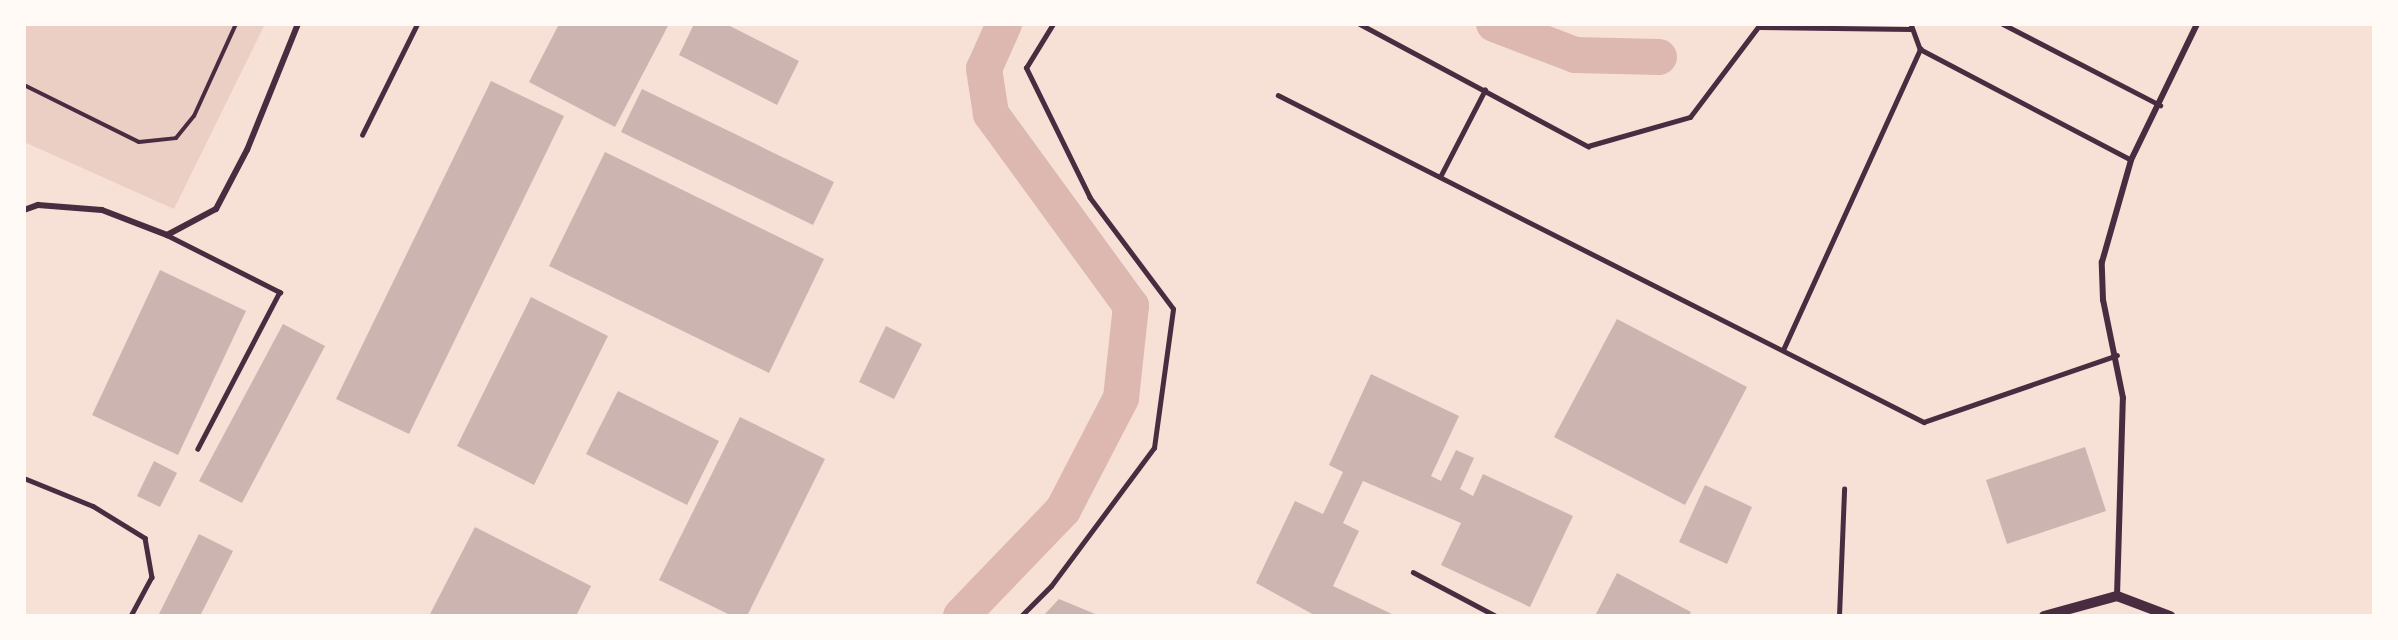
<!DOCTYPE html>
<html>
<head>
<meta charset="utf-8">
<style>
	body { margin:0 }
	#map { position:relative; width:2398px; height:640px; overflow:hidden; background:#f7e1d7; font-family:Roboto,sans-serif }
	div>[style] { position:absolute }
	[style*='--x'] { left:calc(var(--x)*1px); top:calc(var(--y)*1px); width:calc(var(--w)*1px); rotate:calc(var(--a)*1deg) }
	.green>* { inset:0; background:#ebcfc5 }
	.canal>* { height:36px; margin:-18px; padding:0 18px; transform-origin:18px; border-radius:18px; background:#dcb8b0 }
	.building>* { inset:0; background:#ccb4b1 }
	.path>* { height:4px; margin:-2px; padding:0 2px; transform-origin:2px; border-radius:2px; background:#4a2c40 }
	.service>* { height:4.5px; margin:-2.25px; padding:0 2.25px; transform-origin:2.25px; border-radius:2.25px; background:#4a2c40 }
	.minor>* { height:6px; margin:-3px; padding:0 3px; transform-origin:3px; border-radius:3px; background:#4a2c40 }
	.tertiary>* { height:10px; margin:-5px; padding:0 5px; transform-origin:5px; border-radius:5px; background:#4a2c40 }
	span { translate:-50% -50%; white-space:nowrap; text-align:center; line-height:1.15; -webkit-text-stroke:5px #fffaf5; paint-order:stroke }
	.frame { position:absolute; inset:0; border:26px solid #fffaf5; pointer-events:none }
</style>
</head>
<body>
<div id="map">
	<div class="green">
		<div style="clip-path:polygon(24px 24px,265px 24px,174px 209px,24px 142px)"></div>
	</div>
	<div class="canal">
		<div style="--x:1494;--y:24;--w:87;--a:20.9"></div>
		<div style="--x:1575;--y:55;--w:84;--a:1.4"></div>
		<div style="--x:961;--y:616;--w:147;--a:-46.1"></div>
		<div style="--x:1063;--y:510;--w:126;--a:-62.6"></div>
		<div style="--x:1121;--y:398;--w:93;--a:-83.8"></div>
		<div style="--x:1131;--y:306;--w:238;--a:-126.1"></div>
		<div style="--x:991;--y:114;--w:46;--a:-98.8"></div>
		<div style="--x:984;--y:69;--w:49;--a:-66"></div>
	</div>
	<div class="building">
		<div style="clip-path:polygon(559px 24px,669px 24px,615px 127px,529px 82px)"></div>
		<div style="clip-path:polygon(694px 24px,726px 24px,799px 61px,777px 105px,679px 55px)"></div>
		<div style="clip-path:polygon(491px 81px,564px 116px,409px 434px,336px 399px)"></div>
		<div style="clip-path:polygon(642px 89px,834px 182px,813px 225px,621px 132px)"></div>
		<div style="clip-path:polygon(605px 152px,824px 259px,769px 373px,549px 266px)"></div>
		<div style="clip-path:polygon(160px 270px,246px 311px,178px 455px,92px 415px)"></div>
		<div style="clip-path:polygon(531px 297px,608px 336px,534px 485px,457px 446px)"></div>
		<div style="clip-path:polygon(1617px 319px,1747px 387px,1685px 505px,1554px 437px)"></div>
		<div style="clip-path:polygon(283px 324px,325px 346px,242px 503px,199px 481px)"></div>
		<div style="clip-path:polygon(886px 326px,922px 344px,894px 399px,859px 382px)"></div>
		<div style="clip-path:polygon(1371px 374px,1459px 416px,1431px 476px,1441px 481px,1456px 450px,1474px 458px,1460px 489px,1473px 496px,1483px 474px,1573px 516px,1530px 607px,1441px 565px,1461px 523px,1363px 481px,1343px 523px,1359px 531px,1333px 586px,1396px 616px,1316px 616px,1256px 583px,1295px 501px,1323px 514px,1343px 472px,1329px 465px)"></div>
		<div style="clip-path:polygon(618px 391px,719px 441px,687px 505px,586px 454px)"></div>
		<div style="clip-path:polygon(740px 417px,825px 459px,747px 616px,732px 616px,659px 580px)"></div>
		<div style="clip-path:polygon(2085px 447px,2106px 511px,2007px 544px,1986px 480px)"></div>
		<div style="clip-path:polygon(154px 461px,177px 473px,160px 507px,137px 496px)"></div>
		<div style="clip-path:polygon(1705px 485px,1752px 507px,1727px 564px,1679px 542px)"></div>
		<div style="clip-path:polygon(475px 527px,591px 586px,576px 616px,429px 616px)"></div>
		<div style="clip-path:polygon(199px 534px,233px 551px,200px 616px,158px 616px)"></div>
		<div style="clip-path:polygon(1617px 573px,1691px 612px,1689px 616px,1595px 616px)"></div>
		<div style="clip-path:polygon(1059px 599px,1100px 616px,1043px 616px)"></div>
	</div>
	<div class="path">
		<div style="--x:24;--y:85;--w:128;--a:26.4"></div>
		<div style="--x:139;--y:142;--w:37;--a:-6"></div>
		<div style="--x:176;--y:138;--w:28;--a:-51"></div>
		<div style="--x:194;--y:116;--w:101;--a:-65.5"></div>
	</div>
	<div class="service">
		<div style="--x:1360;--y:24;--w:259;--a:28.2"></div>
		<div style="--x:1588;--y:146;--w:106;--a:-15.9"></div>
		<div style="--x:1690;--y:117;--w:113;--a:-52.9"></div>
		<div style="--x:1758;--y:27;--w:153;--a:0.7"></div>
		<div style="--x:1911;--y:24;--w:27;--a:70"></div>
		<div style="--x:1920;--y:49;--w:238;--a:27.7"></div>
		<div style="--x:2003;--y:24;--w:177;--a:27.3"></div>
		<div style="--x:1278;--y:95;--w:724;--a:26.85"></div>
		<div style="--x:1924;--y:422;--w:204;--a:-19.1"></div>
		<div style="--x:362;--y:135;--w:124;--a:-63.6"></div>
		<div style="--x:1440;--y:177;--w:98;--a:-62.7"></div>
		<div style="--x:167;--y:235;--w:127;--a:26.8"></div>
		<div style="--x:280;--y:292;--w:177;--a:117.6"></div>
		<div style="--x:1783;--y:350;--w:331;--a:-65.5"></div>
		<div style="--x:24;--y:478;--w:74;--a:22.1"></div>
		<div style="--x:93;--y:506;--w:61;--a:31.6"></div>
		<div style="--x:145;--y:538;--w:40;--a:80"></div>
		<div style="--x:152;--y:577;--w:44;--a:118.3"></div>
		<div style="--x:1413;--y:572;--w:94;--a:27.9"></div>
		<div style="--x:1021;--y:616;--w:42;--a:-45"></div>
		<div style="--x:1051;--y:586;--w:172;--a:-53.3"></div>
		<div style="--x:1154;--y:448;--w:140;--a:-82.2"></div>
		<div style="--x:1173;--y:309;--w:139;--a:-126.8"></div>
		<div style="--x:1090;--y:198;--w:145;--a:-116.2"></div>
		<div style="--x:1026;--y:68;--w:52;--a:-58.5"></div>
		<div style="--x:1839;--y:616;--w:127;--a:-87.7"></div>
	</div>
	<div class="minor">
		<div style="--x:24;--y:210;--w:15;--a:-20"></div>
		<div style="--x:38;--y:205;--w:64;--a:4.5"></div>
		<div style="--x:102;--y:210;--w:70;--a:21"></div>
		<div style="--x:167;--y:235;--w:55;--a:-28"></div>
		<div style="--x:216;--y:209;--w:67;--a:-62.3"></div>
		<div style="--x:247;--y:150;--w:136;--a:-68"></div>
		<div style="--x:2117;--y:596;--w:198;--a:-88.3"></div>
		<div style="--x:2123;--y:398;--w:100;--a:-101.5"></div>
		<div style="--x:2103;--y:300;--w:38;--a:-92"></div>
		<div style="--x:2102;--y:262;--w:106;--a:-74.1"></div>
		<div style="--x:2131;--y:160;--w:151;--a:-64.1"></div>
	</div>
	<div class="tertiary">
		<div style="--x:2044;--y:616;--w:76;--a:-15.3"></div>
		<div style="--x:2117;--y:596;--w:57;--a:20.7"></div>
	</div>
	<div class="frame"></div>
</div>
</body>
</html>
